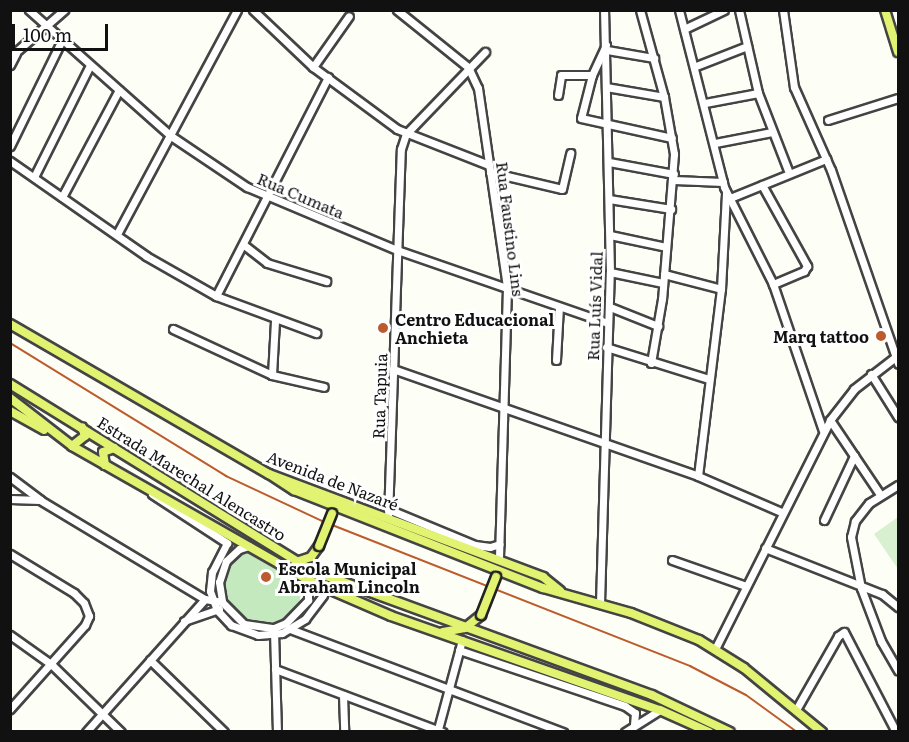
<!DOCTYPE html>
<html>
<head>
<meta charset="utf-8">
<style>
	body { margin:0 }
	#map { position:relative; width:909px; height:742px; overflow:hidden; background:#fdfef5; font-family:Literata,serif }
	div>[style] { position:absolute }
	[style*='--x'] { left:calc(var(--x)*1px); top:calc(var(--y)*1px); width:calc(var(--w)*1px); rotate:calc(var(--a)*1deg) }
	.green>* { inset:0; background:#c5e9bf }
	.pitch>* { inset:0; background:#d9f0d0 }
	.roads { filter:drop-shadow(2px 0 #444) drop-shadow(-2px 0 #444) drop-shadow(0 2px #444) drop-shadow(0 -2px #444) }
	.minor>* { height:7px; margin:-3.5px; padding:0 3.5px; transform-origin:3.5px; border-radius:3.5px; background:#fff }
	.major>* { height:8px; margin:-4px; padding:0 4px; transform-origin:4px; border-radius:4px; background:#e2f271 }
	.rail>* { height:2px; margin:-1px; padding:0 1px; transform-origin:1px; border-radius:1px; background:#bc5b2d }
	.bridges { filter:drop-shadow(2px 0 #222) drop-shadow(-2px 0 #222) drop-shadow(0 2px #222) drop-shadow(0 -2px #222) }
	.major-bridge>* { height:8px; margin:-4px; padding:0 4px; transform-origin:4px; border-radius:4px; background:#e2f271 }
	.dots>* { width:16px; height:16px; translate:-50% -50%; box-sizing:border-box; border:3px solid #fff; border-radius:50% }
	span { translate:-50% -50%; white-space:nowrap; text-align:center; line-height:1.15; -webkit-text-stroke:6px #fff; paint-order:stroke }
	.street-label { font-size:16px; color:#111 }
	.poi-label { font-size:16px; color:#111; font-weight:700 }
	.left { translate:0 -50%; text-align:left }
	.right { translate:-100% -50%; text-align:right }
	.frame { position:absolute; inset:0; border:12px solid #111; pointer-events:none }
	.scale { position:absolute; left:12px; top:24px; width:96px; height:27px; box-sizing:border-box; border:3px solid #111; border-top:0; padding-left:8px; font-size:18px; line-height:21px; white-space:nowrap; color:#111; -webkit-text-stroke:4px #fff; paint-order:stroke }
</style>
</head>
<body>
<div id="map">
	<div class="green">
		<div style="clip-path:polygon(248px 551px,303px 582px,299px 604px,279px 623px,247px 621px,226px 602px,222px 585px,225px 570px,236px 556px)"></div>
	</div>
	<div class="pitch">
		<div style="clip-path:polygon(898px 517px,898px 569px,874px 534px)"></div>
	</div>
	<div class="roads">
		<div class="minor">
			<div style="--x:29;--y:10;--w:190;--a:41.6"></div>
			<div style="--x:171;--y:136;--w:92;--a:33.9"></div>
			<div style="--x:247;--y:187;--w:163;--a:22.8"></div>
			<div style="--x:397;--y:250;--w:223;--a:19.1"></div>
			<div style="--x:253;--y:10;--w:83;--a:43.5"></div>
			<div style="--x:313;--y:67;--w:104;--a:36.4"></div>
			<div style="--x:397;--y:129;--w:99;--a:21.4"></div>
			<div style="--x:397;--y:10;--w:91;--a:38.8"></div>
			<div style="--x:468;--y:67;--w:23;--a:65"></div>
			<div style="--x:478;--y:88;--w:202;--a:81.7"></div>
			<div style="--x:507;--y:288;--w:272;--a:91.7"></div>
			<div style="--x:640;--y:10;--w:90;--a:74.6"></div>
			<div style="--x:664;--y:97;--w:58;--a:80"></div>
			<div style="--x:674;--y:154;--w:145;--a:94.7"></div>
			<div style="--x:662;--y:299;--w:65;--a:99.8"></div>
			<div style="--x:679;--y:10;--w:183;--a:75.7"></div>
			<div style="--x:724;--y:187;--w:109;--a:63.2"></div>
			<div style="--x:773;--y:284;--w:155;--a:71.2"></div>
			<div style="--x:739;--y:10;--w:85;--a:77.1"></div>
			<div style="--x:758;--y:93;--w:86;--a:68.8"></div>
			<div style="--x:783;--y:10;--w:78;--a:81.9"></div>
			<div style="--x:794;--y:87;--w:91;--a:66"></div>
			<div style="--x:831;--y:170;--w:205;--a:70.9"></div>
			<div style="--x:684;--y:29;--w:44;--a:-25.4"></div>
			<div style="--x:606;--y:45;--w:33;--a:115"></div>
			<div style="--x:592;--y:75;--w:44;--a:104.3"></div>
			<div style="--x:581;--y:118;--w:93;--a:12.4"></div>
			<div style="--x:607;--y:50;--w:48;--a:9.7"></div>
			<div style="--x:10;--y:57;--w:72;--a:-41"></div>
			<div style="--x:10;--y:65;--w:13;--a:-63"></div>
			<div style="--x:696;--y:66;--w:55;--a:-21.4"></div>
			<div style="--x:313;--y:67;--w:62;--a:-54.8"></div>
			<div style="--x:606;--y:87;--w:59;--a:9.8"></div>
			<div style="--x:558;--y:95;--w:20;--a:-81"></div>
			<div style="--x:561;--y:75;--w:31;--a:0"></div>
			<div style="--x:705;--y:103;--w:54;--a:-10.7"></div>
			<div style="--x:828;--y:120;--w:73;--a:-17.4"></div>
			<div style="--x:715;--y:143;--w:58;--a:-10.9"></div>
			<div style="--x:10;--y:146;--w:118;--a:-63.9"></div>
			<div style="--x:10;--y:161;--w:166;--a:34.9"></div>
			<div style="--x:146;--y:256;--w:81;--a:29.7"></div>
			<div style="--x:216;--y:296;--w:107;--a:20.3"></div>
			<div style="--x:609;--y:162;--w:66;--a:10.5"></div>
			<div style="--x:490;--y:172;--w:74;--a:13.3"></div>
			<div style="--x:562;--y:189;--w:37;--a:-77"></div>
			<div style="--x:34;--y:177;--w:125;--a:-63.4"></div>
			<div style="--x:674;--y:180;--w:49;--a:2.3"></div>
			<div style="--x:762;--y:185;--w:93;--a:60.9"></div>
			<div style="--x:807;--y:266;--w:6;--a:121"></div>
			<div style="--x:804;--y:271;--w:34;--a:157"></div>
			<div style="--x:62;--y:197;--w:121;--a:-62"></div>
			<div style="--x:730;--y:198;--w:104;--a:-22.1"></div>
			<div style="--x:609;--y:199;--w:63;--a:9.2"></div>
			<div style="--x:117;--y:234;--w:254;--a:-61.8"></div>
			<div style="--x:610;--y:235;--w:57;--a:12.1"></div>
			<div style="--x:244;--y:245;--w:29;--a:38"></div>
			<div style="--x:267;--y:263;--w:62;--a:17"></div>
			<div style="--x:610;--y:272;--w:54;--a:11.7"></div>
			<div style="--x:664;--y:274;--w:59;--a:14.7"></div>
			<div style="--x:216;--y:296;--w:246;--a:-62.9"></div>
			<div style="--x:610;--y:307;--w:52;--a:21.6"></div>
			<div style="--x:275;--y:321;--w:54;--a:93.2"></div>
			<div style="--x:272;--y:375;--w:53;--a:13"></div>
			<div style="--x:173;--y:329;--w:109;--a:24.9"></div>
			<div style="--x:606;--y:347;--w:108;--a:17.3"></div>
			<div style="--x:556;--y:360;--w:53;--a:-86.8"></div>
			<div style="--x:393;--y:369;--w:323;--a:19.3"></div>
			<div style="--x:698;--y:476;--w:90;--a:23.4"></div>
			<div style="--x:871;--y:374;--w:51;--a:57.9"></div>
			<div style="--x:830;--y:420;--w:88;--a:56.1"></div>
			<div style="--x:698;--y:476;--w:188;--a:-83"></div>
			<div style="--x:721;--y:289;--w:97;--a:-87"></div>
			<div style="--x:10;--y:477;--w:38;--a:37"></div>
			<div style="--x:40;--y:500;--w:192;--a:31"></div>
			<div style="--x:205;--y:599;--w:17;--a:10"></div>
			<div style="--x:898;--y:485;--w:34;--a:148"></div>
			<div style="--x:869;--y:503;--w:23;--a:128"></div>
			<div style="--x:855;--y:521;--w:16;--a:104"></div>
			<div style="--x:851;--y:537;--w:52;--a:78.9"></div>
			<div style="--x:861;--y:588;--w:57;--a:69.3"></div>
			<div style="--x:881;--y:641;--w:34;--a:60"></div>
			<div style="--x:152;--y:494;--w:90;--a:33.2"></div>
			<div style="--x:227;--y:543;--w:33;--a:117"></div>
			<div style="--x:212;--y:572;--w:19;--a:96"></div>
			<div style="--x:210;--y:591;--w:20;--a:70"></div>
			<div style="--x:217;--y:610;--w:21;--a:47"></div>
			<div style="--x:231;--y:625;--w:29;--a:20"></div>
			<div style="--x:258;--y:635;--w:24;--a:-5"></div>
			<div style="--x:282;--y:633;--w:27;--a:-31"></div>
			<div style="--x:305;--y:619;--w:30;--a:-53"></div>
			<div style="--x:10;--y:499;--w:30;--a:2"></div>
			<div style="--x:388;--y:509;--w:94;--a:22.5"></div>
			<div style="--x:475;--y:545;--w:15;--a:8"></div>
			<div style="--x:490;--y:547;--w:10;--a:-17"></div>
			<div style="--x:388;--y:517;--w:368;--a:-88"></div>
			<div style="--x:401;--y:149;--w:16;--a:-72"></div>
			<div style="--x:406;--y:134;--w:114;--a:-46.1"></div>
			<div style="--x:824;--y:520;--w:71;--a:-64.9"></div>
			<div style="--x:249;--y:546;--w:10;--a:163"></div>
			<div style="--x:239;--y:549;--w:18;--a:137"></div>
			<div style="--x:226;--y:561;--w:22;--a:108"></div>
			<div style="--x:219;--y:582;--w:20;--a:81"></div>
			<div style="--x:222;--y:602;--w:31;--a:45"></div>
			<div style="--x:244;--y:624;--w:30;--a:8"></div>
			<div style="--x:274;--y:628;--w:13;--a:-23"></div>
			<div style="--x:286;--y:623;--w:32;--a:-46"></div>
			<div style="--x:308;--y:600;--w:20;--a:-90"></div>
			<div style="--x:765;--y:548;--w:126;--a:21.5"></div>
			<div style="--x:882;--y:594;--w:21;--a:39"></div>
			<div style="--x:10;--y:554;--w:75;--a:31.4"></div>
			<div style="--x:74;--y:593;--w:14;--a:45"></div>
			<div style="--x:84;--y:603;--w:14;--a:69"></div>
			<div style="--x:89;--y:616;--w:10;--a:114"></div>
			<div style="--x:85;--y:625;--w:113;--a:131.8"></div>
			<div style="--x:672;--y:560;--w:78;--a:19.4"></div>
			<div style="--x:600;--y:603;--w:331;--a:-88.3"></div>
			<div style="--x:610;--y:272;--w:262;--a:-91.3"></div>
			<div style="--x:184;--y:621;--w:37;--a:-19"></div>
			<div style="--x:290;--y:629;--w:292;--a:20.7"></div>
			<div style="--x:274;--y:631;--w:101;--a:88.3"></div>
			<div style="--x:10;--y:635;--w:52;--a:35.5"></div>
			<div style="--x:52;--y:665;--w:96;--a:44.2"></div>
			<div style="--x:716;--y:647;--w:254;--a:-63.3"></div>
			<div style="--x:830;--y:420;--w:39;--a:-52"></div>
			<div style="--x:854;--y:389;--w:56;--a:-37.7"></div>
			<div style="--x:459;--y:650;--w:175;--a:18.6"></div>
			<div style="--x:625;--y:706;--w:12;--a:35"></div>
			<div style="--x:635;--y:713;--w:12;--a:95"></div>
			<div style="--x:150;--y:660;--w:103;--a:44.2"></div>
			<div style="--x:275;--y:669;--w:179;--a:20.6"></div>
			<div style="--x:343;--y:695;--w:37;--a:88"></div>
			<div style="--x:797;--y:708;--w:83;--a:-60.3"></div>
			<div style="--x:838;--y:636;--w:7;--a:-34"></div>
			<div style="--x:844;--y:632;--w:113;--a:62.5"></div>
			<div style="--x:438;--y:729;--w:92;--a:-74.9"></div>
			<div style="--x:86;--y:732;--w:178;--a:-48.2"></div>
			<div style="--x:625;--y:732;--w:41;--a:-32.2"></div>
		</div>
		<div class="major">
			<div style="--x:885;--y:10;--w:44;--a:72.8"></div>
			<div style="--x:10;--y:324;--w:299;--a:30.1"></div>
			<div style="--x:269;--y:474;--w:293;--a:20.6"></div>
			<div style="--x:543;--y:577;--w:22;--a:39"></div>
			<div style="--x:10;--y:384;--w:356;--a:31.7"></div>
			<div style="--x:313;--y:571;--w:361;--a:20.1"></div>
			<div style="--x:652;--y:695;--w:86;--a:25.4"></div>
			<div style="--x:10;--y:398;--w:78;--a:37.7"></div>
			<div style="--x:72;--y:446;--w:271;--a:29.6"></div>
			<div style="--x:308;--y:580;--w:90;--a:23.4"></div>
			<div style="--x:391;--y:616;--w:285;--a:19.3"></div>
			<div style="--x:660;--y:710;--w:54;--a:24.2"></div>
			<div style="--x:10;--y:411;--w:39;--a:29"></div>
			<div style="--x:72;--y:446;--w:16;--a:-38"></div>
			<div style="--x:85;--y:436;--w:9;--a:-108"></div>
			<div style="--x:105;--y:465;--w:13;--a:-99"></div>
			<div style="--x:103;--y:452;--w:12;--a:-20"></div>
			<div style="--x:269;--y:474;--w:30;--a:33"></div>
			<div style="--x:294;--y:490;--w:268;--a:21.5"></div>
			<div style="--x:543;--y:588;--w:91;--a:15.9"></div>
			<div style="--x:631;--y:613;--w:73;--a:21.7"></div>
			<div style="--x:699;--y:640;--w:53;--a:31.9"></div>
			<div style="--x:744;--y:668;--w:101;--a:39.4"></div>
			<div style="--x:296;--y:562;--w:16;--a:-18"></div>
			<div style="--x:311;--y:557;--w:14;--a:-54"></div>
			<div style="--x:443;--y:632;--w:22;--a:-10"></div>
			<div style="--x:465;--y:628;--w:21;--a:-39"></div>
		</div>
	</div>
	<div class="rail">
		<div style="--x:10;--y:343;--w:254;--a:31.6"></div>
		<div style="--x:226;--y:476;--w:106;--a:25.1"></div>
		<div style="--x:322;--y:521;--w:396;--a:21.5"></div>
		<div style="--x:690;--y:666;--w:63;--a:27.4"></div>
		<div style="--x:746;--y:695;--w:63;--a:36"></div>
	</div>
	<div class="bridges">
		<div class="major-bridge">
			<div style="--x:319;--y:546;--w:35;--a:-68"></div>
			<div style="--x:481;--y:615;--w:41;--a:-68.5"></div>
		</div>
	</div>
	<div class="dots">
		<div style="left:383px;top:328px;background:#bc5b2d"></div>
		<div style="left:881px;top:336px;background:#bc5b2d"></div>
		<div style="left:266px;top:577px;background:#bc5b2d"></div>
	</div>
	<div class="street-label">
		<span style="left:301px;top:195px;rotate:23deg">Rua Cumata</span>
		<span style="left:511px;top:229px;rotate:83deg">Rua Faustino Lins</span>
		<span style="left:594px;top:306px;rotate:-88deg">Rua Luís Vidal</span>
		<span style="left:379px;top:396px;rotate:-88deg">Rua Tapuia</span>
		<span style="left:192px;top:478px;rotate:32deg">Estrada Marechal Alencastro</span>
		<span style="left:333px;top:480px;rotate:21deg">Avenida de Nazaré</span>
	</div>
	<div class="poi-label">
		<span class="left" style="left:395px;top:328px">Centro Educacional<br>Anchieta</span>
		<span class="right" style="left:869px;top:336px">Marq tattoo</span>
		<span class="left" style="left:278px;top:577px">Escola Municipal<br>Abraham Lincoln</span>
	</div>
	<div class="frame"></div>
	<div class="scale">100 m</div>
</div>
</body>
</html>
